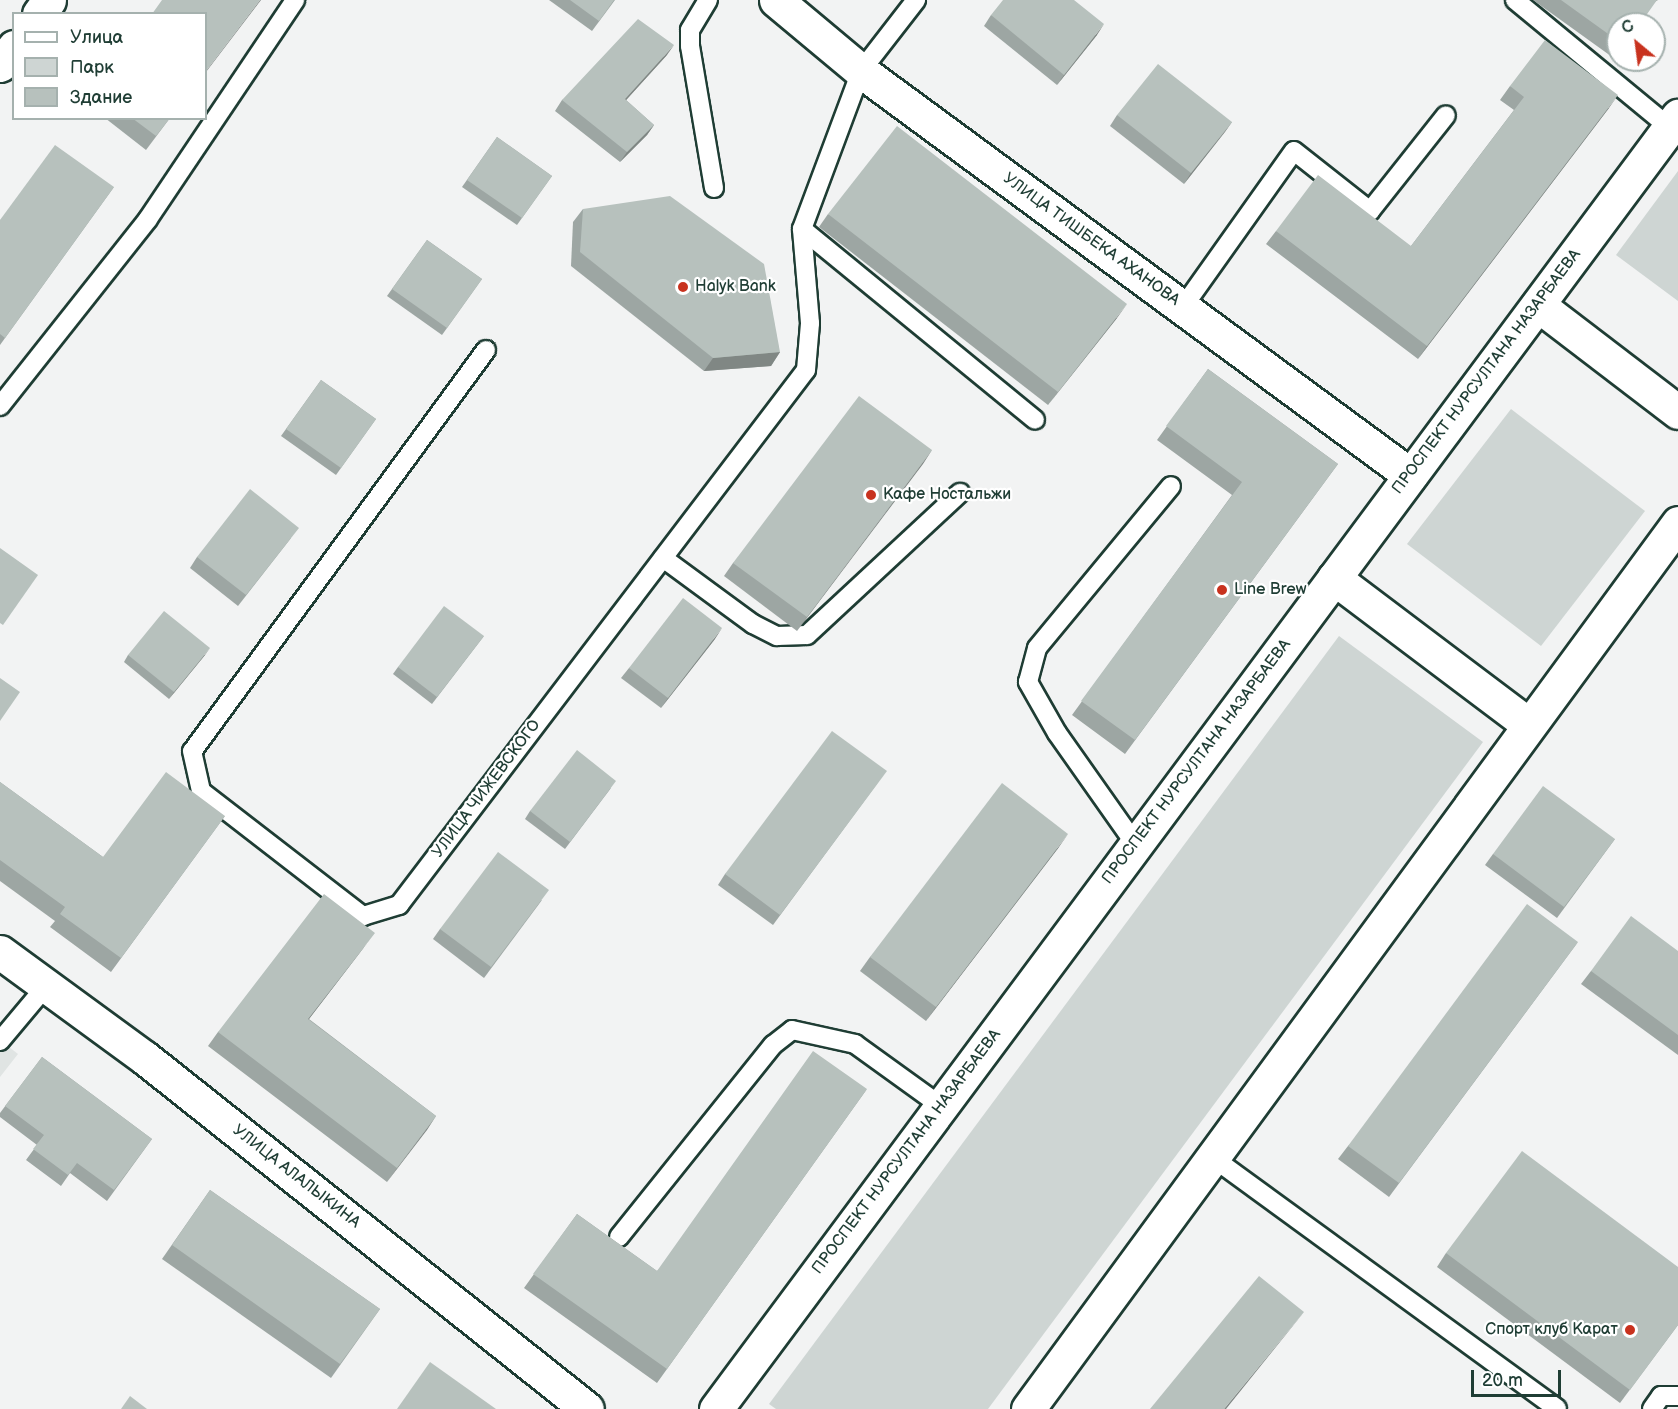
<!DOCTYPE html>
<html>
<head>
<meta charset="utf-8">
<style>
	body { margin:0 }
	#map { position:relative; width:1678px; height:1409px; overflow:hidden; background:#f2f3f3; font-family:"Balsamiq Sans",sans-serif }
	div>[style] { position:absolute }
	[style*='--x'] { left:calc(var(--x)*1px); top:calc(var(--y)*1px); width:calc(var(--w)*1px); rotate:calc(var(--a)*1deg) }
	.built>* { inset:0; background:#e0e4e3 }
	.green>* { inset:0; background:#ced5d3 }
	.roads { filter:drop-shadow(2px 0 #1f3d34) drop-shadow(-2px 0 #1f3d34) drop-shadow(0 2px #1f3d34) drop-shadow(0 -2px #1f3d34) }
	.lane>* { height:18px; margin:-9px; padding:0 9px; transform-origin:9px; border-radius:9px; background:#fff }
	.street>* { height:33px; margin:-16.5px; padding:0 16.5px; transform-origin:16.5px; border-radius:16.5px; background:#fff }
	.secondary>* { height:33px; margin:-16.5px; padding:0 16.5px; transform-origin:16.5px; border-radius:16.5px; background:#fff }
	.wall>* { inset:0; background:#9da6a3 }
	.shaded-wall>* { inset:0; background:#808784 }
	.building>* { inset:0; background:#b7c1bd }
	.dots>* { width:16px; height:16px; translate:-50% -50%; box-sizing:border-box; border:3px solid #fff; border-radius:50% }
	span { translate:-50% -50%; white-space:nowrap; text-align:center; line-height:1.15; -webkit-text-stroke:4.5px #fff; paint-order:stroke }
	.street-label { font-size:16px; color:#1f3d34 }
	.poi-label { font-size:16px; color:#1f3d34 }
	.left { translate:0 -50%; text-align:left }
	.right { translate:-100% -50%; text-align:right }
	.legend { position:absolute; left:12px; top:12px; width:195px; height:108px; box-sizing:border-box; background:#fff; border:2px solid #a5b1ae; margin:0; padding:8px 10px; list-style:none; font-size:18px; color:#1f3d34 }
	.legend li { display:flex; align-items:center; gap:12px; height:30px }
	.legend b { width:30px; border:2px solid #a5b1ae }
	.north { position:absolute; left:1606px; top:12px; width:60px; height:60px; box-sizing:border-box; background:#fff; border:2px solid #a5b1ae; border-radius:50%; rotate:331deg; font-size:16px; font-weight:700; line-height:24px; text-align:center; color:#1f3d34 }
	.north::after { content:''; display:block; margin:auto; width:21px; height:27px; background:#c8321e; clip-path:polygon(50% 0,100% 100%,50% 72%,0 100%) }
	.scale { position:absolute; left:1471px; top:1370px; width:90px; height:27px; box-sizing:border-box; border:3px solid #1f3d34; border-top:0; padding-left:8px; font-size:18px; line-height:21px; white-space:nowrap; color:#1f3d34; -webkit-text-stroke:4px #fff; paint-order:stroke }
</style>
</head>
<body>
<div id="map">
	<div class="built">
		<div style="clip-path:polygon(0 1040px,18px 1054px,0 1077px)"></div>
	</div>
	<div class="green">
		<div style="clip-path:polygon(1678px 171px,1678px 301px,1616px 255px)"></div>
		<div style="clip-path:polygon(1511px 409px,1645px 511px,1541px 646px,1407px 544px)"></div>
		<div style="clip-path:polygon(1339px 636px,1483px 742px,988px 1409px,776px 1409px,769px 1404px)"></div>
	</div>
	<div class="roads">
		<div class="lane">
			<div style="--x:708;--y:0;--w:35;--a:121"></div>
			<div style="--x:690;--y:30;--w:16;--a:90"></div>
			<div style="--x:690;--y:46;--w:144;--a:80.4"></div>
			<div style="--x:1515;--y:0;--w:200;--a:39.5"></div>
			<div style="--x:802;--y:229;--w:301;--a:39.3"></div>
			<div style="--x:1183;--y:307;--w:191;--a:-54.6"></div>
			<div style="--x:1294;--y:151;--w:97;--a:38.3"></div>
			<div style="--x:1370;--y:211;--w:122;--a:-51.6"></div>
			<div style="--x:486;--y:350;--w:497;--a:126.2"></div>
			<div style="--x:192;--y:751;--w:41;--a:77.3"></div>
			<div style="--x:201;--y:791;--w:205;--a:37.7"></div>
			<div style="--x:363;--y:916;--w:38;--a:-17"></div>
			<div style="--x:399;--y:905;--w:672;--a:-52.74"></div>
			<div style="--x:806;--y:370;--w:47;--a:-85.1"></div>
			<div style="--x:810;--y:323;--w:94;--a:-94.9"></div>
			<div style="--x:802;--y:229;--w:169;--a:-69.5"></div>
			<div style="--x:861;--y:71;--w:90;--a:-52.2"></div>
			<div style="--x:0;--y:406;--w:238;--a:-51.6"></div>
			<div style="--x:148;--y:219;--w:264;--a:-56.1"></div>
			<div style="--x:663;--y:558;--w:112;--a:36.3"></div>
			<div style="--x:753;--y:624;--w:27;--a:27"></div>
			<div style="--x:777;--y:636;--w:30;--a:-2"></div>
			<div style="--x:807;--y:635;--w:209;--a:-42.9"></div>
			<div style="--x:1136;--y:845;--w:137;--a:-125.2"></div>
			<div style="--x:1057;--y:733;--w:59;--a:-119.6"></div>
			<div style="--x:1028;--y:682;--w:35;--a:-75"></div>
			<div style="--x:1037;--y:648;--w:210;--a:-50.4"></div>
			<div style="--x:0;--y:1041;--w:73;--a:-50"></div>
			<div style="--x:1212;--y:1157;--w:427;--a:36.1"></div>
			<div style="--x:619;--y:1237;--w:246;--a:-51.3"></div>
			<div style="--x:773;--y:1045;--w:24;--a:-38"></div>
			<div style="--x:792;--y:1030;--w:65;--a:12.5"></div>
			<div style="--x:855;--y:1044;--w:106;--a:35.8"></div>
			<div style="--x:1652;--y:1409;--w:16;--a:-55"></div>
			<div style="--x:1661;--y:1396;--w:17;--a:0"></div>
		</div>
		<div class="street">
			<div style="--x:776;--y:0;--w:111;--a:39.9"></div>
			<div style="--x:861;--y:71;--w:682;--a:36.35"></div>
			<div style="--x:0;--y:952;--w:180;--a:36.2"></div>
			<div style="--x:145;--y:1058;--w:564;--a:38.45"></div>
		</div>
		<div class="secondary">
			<div style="--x:39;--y:14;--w:17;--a:-54"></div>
			<div style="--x:0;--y:65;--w:23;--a:-52"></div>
			<div style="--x:1538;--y:305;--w:176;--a:37.4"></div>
			<div style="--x:1334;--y:578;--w:244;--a:37"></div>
			<div style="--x:716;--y:1409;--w:1612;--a:-53.35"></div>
			<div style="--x:1028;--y:1409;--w:1099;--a:-53.73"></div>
		</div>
	</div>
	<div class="wall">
		<div style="clip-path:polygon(549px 0,615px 0,592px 31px)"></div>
		<div style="clip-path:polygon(1533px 0,1658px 0,1618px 24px,1618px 54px,1615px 59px)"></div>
		<div style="clip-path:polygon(991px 15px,1097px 35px,1057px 85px,984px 26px)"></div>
		<div style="clip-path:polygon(667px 55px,626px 100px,654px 125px,647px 135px,620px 162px,555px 111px,562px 100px)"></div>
		<div style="clip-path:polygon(1510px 86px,1609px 108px,1418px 359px,1266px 244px,1276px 231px,1411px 246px,1514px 110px,1500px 100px)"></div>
		<div style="clip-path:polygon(1117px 115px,1232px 122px,1184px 184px,1110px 126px)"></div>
		<div style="clip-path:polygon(105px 118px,170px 118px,146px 150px)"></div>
		<div style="clip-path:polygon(497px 137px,552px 176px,517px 225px,462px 187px)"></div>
		<div style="clip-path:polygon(114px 187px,0 345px,0 220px)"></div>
		<div style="clip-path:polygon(583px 209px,780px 352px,771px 366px,704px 371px,571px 266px,573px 222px)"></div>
		<div style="clip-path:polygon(828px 214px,1117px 318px,1048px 405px,819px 227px)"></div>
		<div style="clip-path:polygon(427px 240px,482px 279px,442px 335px,387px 296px)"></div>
		<div style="clip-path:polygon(1208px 369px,1338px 464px,1125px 754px,1072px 715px,1232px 495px,1157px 440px)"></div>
		<div style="clip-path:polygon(321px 380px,376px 419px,336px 475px,281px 436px)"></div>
		<div style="clip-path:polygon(932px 450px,797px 631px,724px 576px,733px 563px)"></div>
		<div style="clip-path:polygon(291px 538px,238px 606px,190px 568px,197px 557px)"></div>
		<div style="clip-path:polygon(484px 636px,432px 704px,393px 674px,398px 667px)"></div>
		<div style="clip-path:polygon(715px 639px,661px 708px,621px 678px,629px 668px)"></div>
		<div style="clip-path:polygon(128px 655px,205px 655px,169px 699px,124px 662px)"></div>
		<div style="clip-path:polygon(879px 781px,773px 925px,718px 885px,725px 874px)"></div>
		<div style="clip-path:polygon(0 782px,103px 857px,225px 816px,111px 972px,50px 927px,55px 921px,0 881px)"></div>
		<div style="clip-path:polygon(611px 788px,565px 849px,525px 819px,530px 811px)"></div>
		<div style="clip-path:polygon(1615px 839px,1557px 918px,1485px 865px,1493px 854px)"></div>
		<div style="clip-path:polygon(1059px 847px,926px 1021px,860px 971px,870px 957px)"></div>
		<div style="clip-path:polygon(542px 900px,484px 978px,433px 939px,440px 929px)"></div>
		<div style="clip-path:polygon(1578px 942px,1389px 1197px,1338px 1159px,1348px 1146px)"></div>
		<div style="clip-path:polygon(365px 946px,309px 1019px,436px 1116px,387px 1182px,208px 1046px,218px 1032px)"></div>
		<div style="clip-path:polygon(1678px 951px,1678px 1055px,1581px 984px,1591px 971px)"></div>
		<div style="clip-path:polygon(42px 1057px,152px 1139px,107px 1201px,70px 1173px,61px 1186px,26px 1160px,37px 1145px,0 1117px,0 1113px)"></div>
		<div style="clip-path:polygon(867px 1089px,657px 1383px,524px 1288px,577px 1214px,657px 1271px)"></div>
		<div style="clip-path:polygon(210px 1190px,380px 1309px,331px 1378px,162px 1259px)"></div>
		<div style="clip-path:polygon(1446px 1253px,1678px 1267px,1678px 1325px,1620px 1403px,1437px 1267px)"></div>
	</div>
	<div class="shaded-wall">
		<div style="clip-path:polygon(260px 0,261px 0,206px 72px,206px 71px)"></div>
		<div style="clip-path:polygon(1104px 24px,1097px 35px,1057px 85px,1064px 75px)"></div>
		<div style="clip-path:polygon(674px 45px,667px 55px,618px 109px,625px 99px)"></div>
		<div style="clip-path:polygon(1618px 95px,1609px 108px,1418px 359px,1427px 346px)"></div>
		<div style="clip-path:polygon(1232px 122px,1225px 132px,1184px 184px,1191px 173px)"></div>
		<div style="clip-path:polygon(654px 125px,647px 135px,620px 162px,627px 152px)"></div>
		<div style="clip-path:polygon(1127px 304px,1117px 318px,1048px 405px,1058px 392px)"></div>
		<div style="clip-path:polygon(780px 352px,771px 366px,704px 371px,713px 358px)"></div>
		<div style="clip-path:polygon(932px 450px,923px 464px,797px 631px,807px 617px)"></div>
		<div style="clip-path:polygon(722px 628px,715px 639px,661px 708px,668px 698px)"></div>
		<div style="clip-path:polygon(210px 648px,205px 655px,169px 699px,174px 692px)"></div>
		<div style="clip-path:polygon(1068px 834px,1059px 847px,926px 1021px,936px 1007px)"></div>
		<div style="clip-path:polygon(375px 933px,365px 946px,299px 1032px,308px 1019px)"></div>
		<div style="clip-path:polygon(436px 1116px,427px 1130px,387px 1182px,397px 1168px)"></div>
		<div style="clip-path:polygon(1304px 1312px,1296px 1322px,1226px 1409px,1224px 1409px)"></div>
	</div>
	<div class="building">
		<div style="clip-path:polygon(162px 0,260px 0,206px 71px,206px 14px,152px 14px)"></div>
		<div style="clip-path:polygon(570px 0,614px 0,599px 21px)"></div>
		<div style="clip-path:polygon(1003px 0,1074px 0,1104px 24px,1064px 75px,991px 15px)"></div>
		<div style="clip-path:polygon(1561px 0,1657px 0,1640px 24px,1618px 24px,1618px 41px)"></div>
		<div style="clip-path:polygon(638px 19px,674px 45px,625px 99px,654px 125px,627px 152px,562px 100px)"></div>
		<div style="clip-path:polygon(1545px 40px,1618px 95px,1427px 346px,1276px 231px,1318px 175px,1411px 246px,1524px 97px,1510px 86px)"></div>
		<div style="clip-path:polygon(1158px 64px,1232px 122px,1191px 173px,1117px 115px)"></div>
		<div style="clip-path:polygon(132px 118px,170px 118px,156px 136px)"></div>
		<div style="clip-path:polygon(897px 126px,1127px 304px,1058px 392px,828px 214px)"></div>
		<div style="clip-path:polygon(497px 137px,552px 176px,522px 218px,467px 180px)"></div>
		<div style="clip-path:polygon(55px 145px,114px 187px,5px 338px,0 334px,0 220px)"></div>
		<div style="clip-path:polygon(670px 196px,764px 264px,780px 352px,713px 358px,580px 252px,583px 209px)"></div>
		<div style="clip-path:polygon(427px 240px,482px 279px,447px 328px,392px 289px)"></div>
		<div style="clip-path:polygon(1208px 369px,1338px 464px,1135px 740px,1081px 701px,1242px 482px,1166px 426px)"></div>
		<div style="clip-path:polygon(321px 380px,376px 419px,341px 468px,286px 429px)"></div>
		<div style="clip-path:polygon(859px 396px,932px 450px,807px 617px,733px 563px)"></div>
		<div style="clip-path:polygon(250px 489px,299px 528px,246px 595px,197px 557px)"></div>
		<div style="clip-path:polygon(0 548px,38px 575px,3px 625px,0 623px)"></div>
		<div style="clip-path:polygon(683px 598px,722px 628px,668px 698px,629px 668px)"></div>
		<div style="clip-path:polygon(444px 606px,484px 636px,437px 697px,398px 667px)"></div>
		<div style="clip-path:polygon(164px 611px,210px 648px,174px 692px,128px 655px)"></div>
		<div style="clip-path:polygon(0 678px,20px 692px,0 721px)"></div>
		<div style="clip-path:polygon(832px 731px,887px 771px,780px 915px,725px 874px)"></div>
		<div style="clip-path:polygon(577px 750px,616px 781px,570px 842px,530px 811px)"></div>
		<div style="clip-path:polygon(166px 772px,225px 816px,121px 958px,60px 914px,65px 907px,0 860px,0 782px,103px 857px)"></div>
		<div style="clip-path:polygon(1002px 783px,1068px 834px,936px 1007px,870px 957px)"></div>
		<div style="clip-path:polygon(1543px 786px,1615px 839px,1564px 907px,1493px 854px)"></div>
		<div style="clip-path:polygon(498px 852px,549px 890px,491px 967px,440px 929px)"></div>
		<div style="clip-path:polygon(324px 894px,375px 933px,308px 1019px,436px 1116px,397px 1168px,218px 1032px)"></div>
		<div style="clip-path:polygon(1527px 904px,1578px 942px,1399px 1183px,1348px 1146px)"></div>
		<div style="clip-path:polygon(1631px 916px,1678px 951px,1678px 1035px,1591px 971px)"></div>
		<div style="clip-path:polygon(813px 1051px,867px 1089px,667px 1369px,533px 1274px,577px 1214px,657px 1271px)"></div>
		<div style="clip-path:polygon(42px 1057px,152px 1139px,114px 1190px,77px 1163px,68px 1175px,33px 1149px,44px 1135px,5px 1106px)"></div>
		<div style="clip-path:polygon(1522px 1151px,1678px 1267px,1678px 1325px,1630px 1390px,1446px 1253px)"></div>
		<div style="clip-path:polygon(210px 1190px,380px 1309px,340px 1364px,172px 1245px)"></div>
		<div style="clip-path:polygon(1259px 1276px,1304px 1312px,1224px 1409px,1150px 1409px)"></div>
		<div style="clip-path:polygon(430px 1362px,496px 1409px,397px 1409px)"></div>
		<div style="clip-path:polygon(130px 1396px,147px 1409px,121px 1409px)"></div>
	</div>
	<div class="dots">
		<div style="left:683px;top:287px;background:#c8321e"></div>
		<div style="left:871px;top:495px;background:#c8321e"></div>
		<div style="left:1222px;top:590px;background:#c8321e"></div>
		<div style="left:1630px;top:1330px;background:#c8321e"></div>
	</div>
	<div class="street-label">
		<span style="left:1091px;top:240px;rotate:36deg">УЛИЦА ТИШБЕКА АХАНОВА</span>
		<span style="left:1487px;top:372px;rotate:-53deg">ПРОСПЕКТ НУРСУЛТАНА НАЗАРБАЕВА</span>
		<span style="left:1197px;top:762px;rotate:-53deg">ПРОСПЕКТ НУРСУЛТАНА НАЗАРБАЕВА</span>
		<span style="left:487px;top:789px;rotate:-53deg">УЛИЦА ЧИЖЕВСКОГО</span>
		<span style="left:907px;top:1152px;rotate:-53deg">ПРОСПЕКТ НУРСУЛТАНА НАЗАРБАЕВА</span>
		<span style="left:296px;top:1177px;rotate:38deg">УЛИЦА АЛАЛЫКИНА</span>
	</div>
	<div class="poi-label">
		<span class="left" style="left:695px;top:287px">Halyk Bank</span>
		<span class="left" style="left:883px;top:495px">Кафе Ностальжи</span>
		<span class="left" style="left:1234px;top:590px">Line Brew</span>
		<span class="right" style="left:1618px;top:1330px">Спорт клуб Карат</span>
	</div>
	<ul class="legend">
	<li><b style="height:8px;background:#fff"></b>Улица</li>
	<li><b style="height:16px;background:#ced5d3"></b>Парк</li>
	<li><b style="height:16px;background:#b7c1bd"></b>Здание</li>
	</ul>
	<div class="north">С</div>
	<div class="scale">20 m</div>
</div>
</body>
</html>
